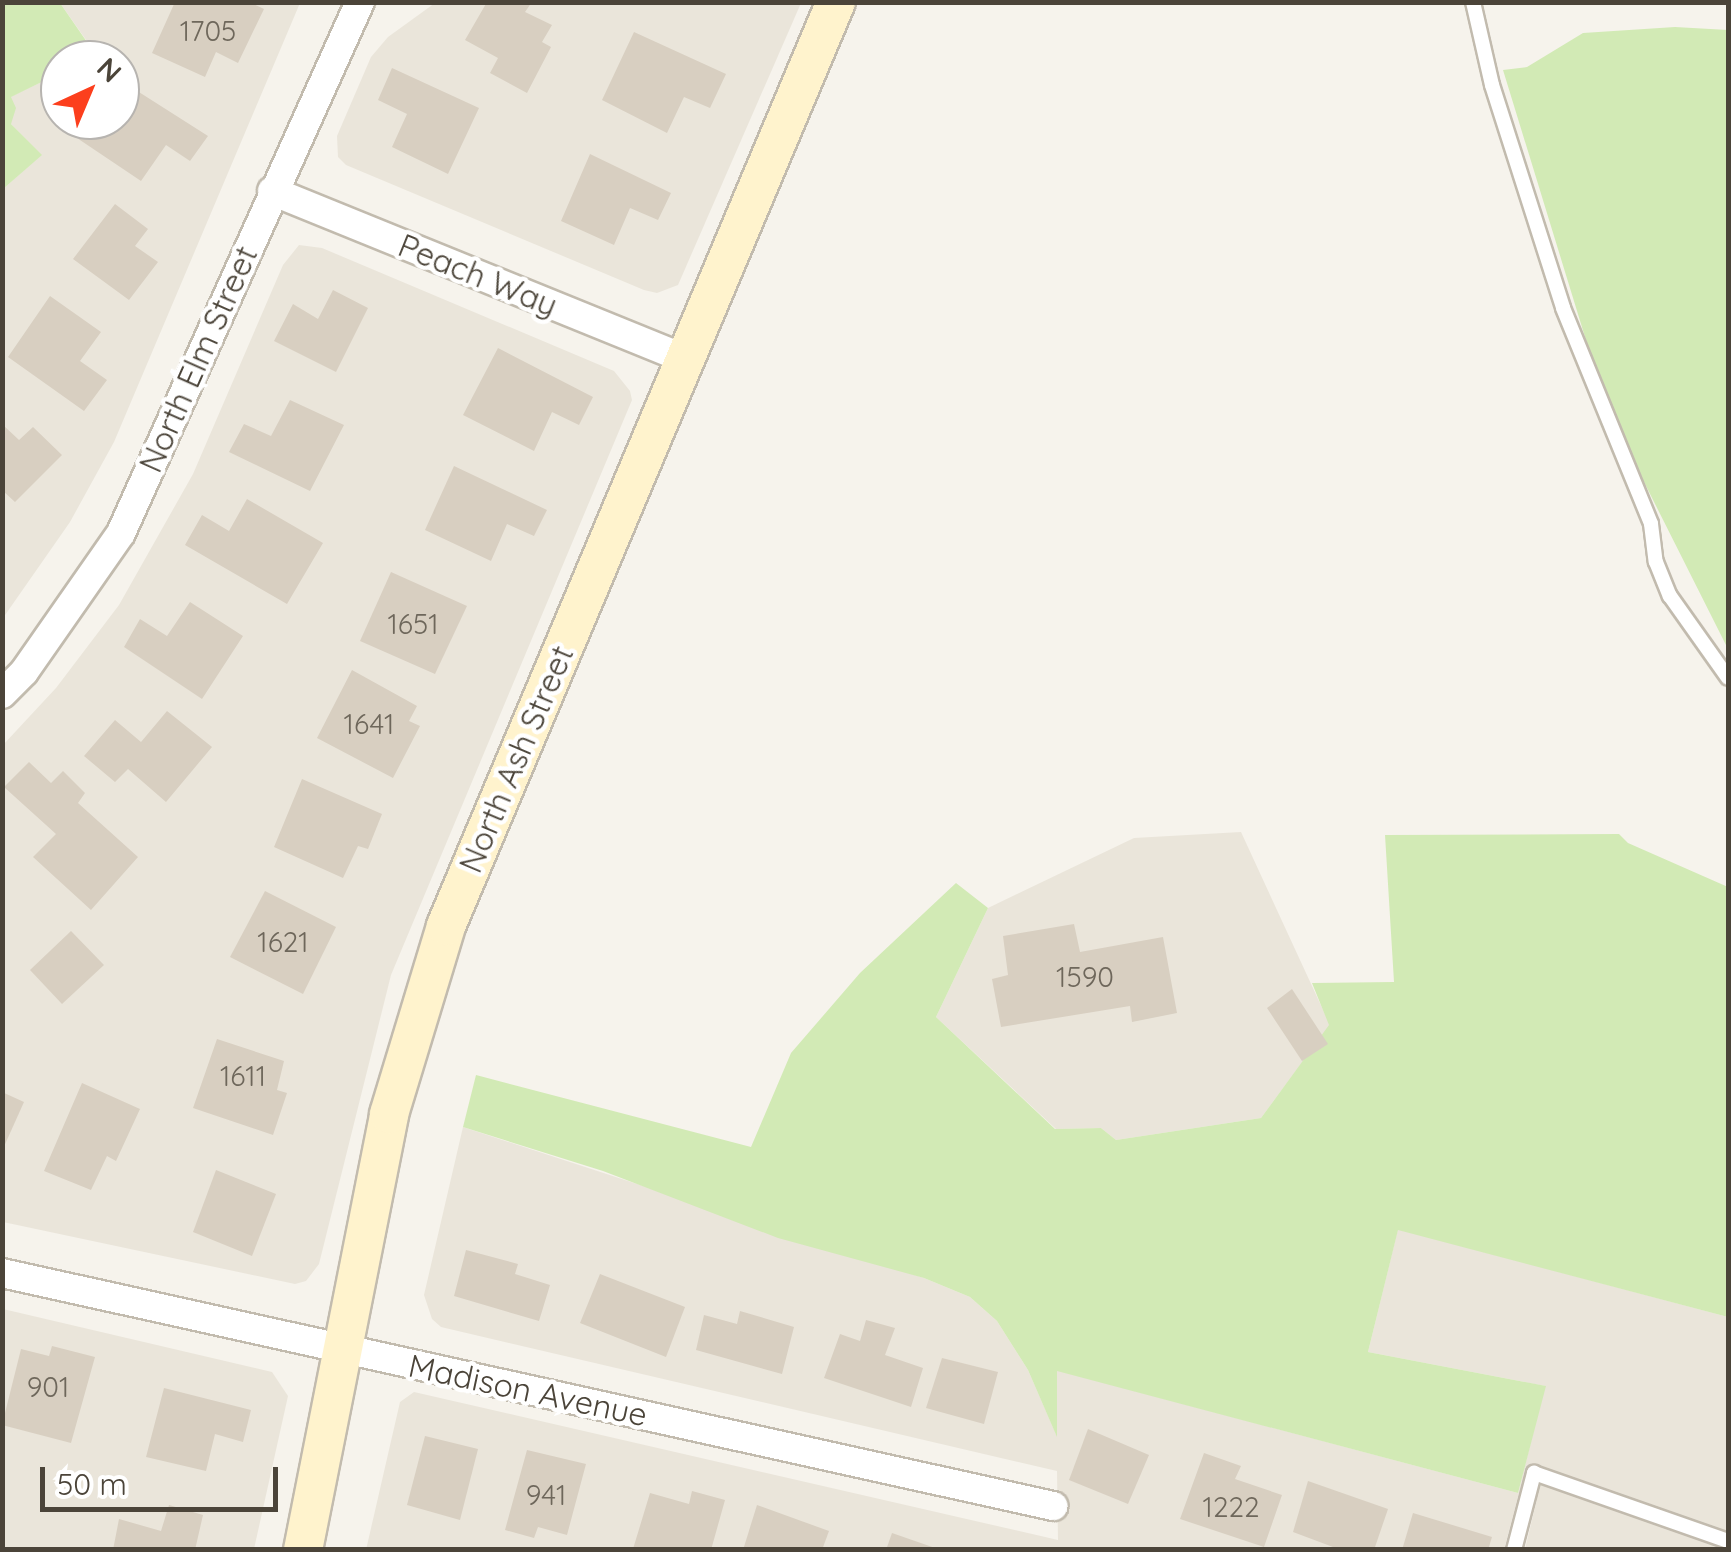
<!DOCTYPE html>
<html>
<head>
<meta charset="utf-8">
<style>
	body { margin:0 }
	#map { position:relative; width:1731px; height:1552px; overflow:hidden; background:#f6f3ec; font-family:Quicksand,sans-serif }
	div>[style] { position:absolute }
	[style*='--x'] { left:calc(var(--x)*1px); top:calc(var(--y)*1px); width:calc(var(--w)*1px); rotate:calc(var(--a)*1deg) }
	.residential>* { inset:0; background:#eae5da }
	.green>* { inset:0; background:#d2eab5 }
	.building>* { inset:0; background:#d8cfc1 }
	.roads { filter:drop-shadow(2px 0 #c2bbae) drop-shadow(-2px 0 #c2bbae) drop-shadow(0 2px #c2bbae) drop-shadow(0 -2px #c2bbae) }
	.service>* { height:14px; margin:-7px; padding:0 7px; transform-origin:7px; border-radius:7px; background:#fff }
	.minor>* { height:28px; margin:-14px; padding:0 14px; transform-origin:14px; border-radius:14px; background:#fff }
	.secondary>* { height:38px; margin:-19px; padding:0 19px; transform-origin:19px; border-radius:19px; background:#fff3cd }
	span { translate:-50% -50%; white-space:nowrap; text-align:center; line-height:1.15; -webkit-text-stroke:9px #fff; paint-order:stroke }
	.number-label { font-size:28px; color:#6e675b }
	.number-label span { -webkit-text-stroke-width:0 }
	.street-label { font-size:32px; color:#4b4439 }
	.frame { position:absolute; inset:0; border:5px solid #4b4439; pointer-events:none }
	.north { position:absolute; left:40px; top:40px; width:100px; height:100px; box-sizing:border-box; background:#fff; border:2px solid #b7b4b0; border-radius:50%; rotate:44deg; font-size:28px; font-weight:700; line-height:40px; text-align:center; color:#4b4439 }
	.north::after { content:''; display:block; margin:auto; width:35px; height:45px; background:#fc3f1d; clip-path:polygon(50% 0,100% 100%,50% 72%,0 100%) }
	.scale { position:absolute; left:40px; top:1467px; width:238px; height:45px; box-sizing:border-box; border:5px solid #4b4439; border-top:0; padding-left:12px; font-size:30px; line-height:35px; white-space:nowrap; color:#4b4439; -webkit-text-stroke:8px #fff; paint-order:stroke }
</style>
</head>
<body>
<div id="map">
	<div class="residential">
		<div style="clip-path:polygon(60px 3px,300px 3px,114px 442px,70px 522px,3px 618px,3px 189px,41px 155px,11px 124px,10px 97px,60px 73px,60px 120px,120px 120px,120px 60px,86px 60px,96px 54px)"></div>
		<div style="clip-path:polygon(435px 3px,801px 3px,678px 285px,657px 293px,644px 290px,346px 165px,338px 157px,337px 136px,371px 57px,388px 37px)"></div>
		<div style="clip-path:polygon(299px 245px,322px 248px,614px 371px,630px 391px,632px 400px,391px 975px,319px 1264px,306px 1281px,295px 1284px,3px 1222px,3px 745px,56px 688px,119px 605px,193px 474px,283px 265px)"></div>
		<div style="clip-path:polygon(1241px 832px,1330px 1025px,1261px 1118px,1116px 1140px,1101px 1128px,1056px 1129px,936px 1017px,988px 908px,1134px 838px)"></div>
		<div style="clip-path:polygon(463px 1127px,924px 1278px,970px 1297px,997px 1321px,1028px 1370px,1056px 1434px,1056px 1370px,1518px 1493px,1545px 1386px,1368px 1352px,1398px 1229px,1728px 1317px,1728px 1549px,1525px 1549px,1537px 1499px,1519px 1493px,1504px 1550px,366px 1550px,400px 1402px,414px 1392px,1058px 1540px,1057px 1471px,441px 1327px,432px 1319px,424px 1295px)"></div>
		<div style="clip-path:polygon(3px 1309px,272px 1372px,288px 1396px,254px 1549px,3px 1550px)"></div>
	</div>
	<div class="green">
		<div style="clip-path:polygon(3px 2px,60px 3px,96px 55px,86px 60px,60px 60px,60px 73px,11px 97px,16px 108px,11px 124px,42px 155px,3px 189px)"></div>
		<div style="clip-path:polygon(1675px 27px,1728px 30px,1728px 649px,1643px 480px,1593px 363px,1503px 70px,1527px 67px,1583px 33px)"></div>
		<div style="clip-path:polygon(1619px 834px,1628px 843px,1728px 887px,1728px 1317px,1398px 1230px,1368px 1352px,1546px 1386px,1518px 1493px,1057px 1371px,1057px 1437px,1028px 1370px,997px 1321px,970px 1297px,924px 1278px,778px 1238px,603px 1171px,463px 1127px,476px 1075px,751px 1147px,791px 1053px,860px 973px,956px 883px,988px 908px,936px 1017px,1055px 1129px,1101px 1128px,1116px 1140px,1261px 1118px,1329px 1025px,1312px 983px,1394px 982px,1385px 835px)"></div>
	</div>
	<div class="building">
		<div style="clip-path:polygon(175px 2px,249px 2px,264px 9px,238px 63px,216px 52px,205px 77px,152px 53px)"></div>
		<div style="clip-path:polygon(487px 2px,532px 2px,525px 12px,552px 25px,542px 42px,551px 47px,527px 93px,490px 73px,498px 58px,465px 40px)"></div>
		<div style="clip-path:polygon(634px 32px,726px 74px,710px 108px,684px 97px,667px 133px,602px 100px)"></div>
		<div style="clip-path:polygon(392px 68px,479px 108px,448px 174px,392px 147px,407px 114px,378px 100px)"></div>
		<div style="clip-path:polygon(120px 80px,208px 136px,190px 161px,166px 145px,141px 181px,77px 138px,89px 120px,120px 120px)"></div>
		<div style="clip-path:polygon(590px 154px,671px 193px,658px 220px,630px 208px,614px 245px,561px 221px)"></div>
		<div style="clip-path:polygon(115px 204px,148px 229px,135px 246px,158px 262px,129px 300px,73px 259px)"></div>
		<div style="clip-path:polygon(333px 290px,368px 308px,336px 372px,274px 341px,293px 304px,318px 319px)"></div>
		<div style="clip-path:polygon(50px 296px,101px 332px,80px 361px,107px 380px,84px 411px,8px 357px)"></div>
		<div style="clip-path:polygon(498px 348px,593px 397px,579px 425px,552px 412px,534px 451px,463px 415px)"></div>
		<div style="clip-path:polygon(290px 400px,344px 425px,310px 491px,229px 452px,244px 424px,271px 436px)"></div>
		<div style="clip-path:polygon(2px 424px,19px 440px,33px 427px,62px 455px,15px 502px,2px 490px)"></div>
		<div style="clip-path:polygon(454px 466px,547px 510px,534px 536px,507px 524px,491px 561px,425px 530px)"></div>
		<div style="clip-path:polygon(247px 499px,323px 543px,287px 604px,185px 545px,202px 515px,229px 531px)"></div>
		<div style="clip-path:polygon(391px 572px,467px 606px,435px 674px,360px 641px)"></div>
		<div style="clip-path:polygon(190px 602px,243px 636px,202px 699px,124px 647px,140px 619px,167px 636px)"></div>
		<div style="clip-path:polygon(352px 670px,417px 706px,409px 721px,420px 726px,393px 778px,317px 738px)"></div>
		<div style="clip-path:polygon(167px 711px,212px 747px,166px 802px,128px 769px,115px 782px,84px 756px,115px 720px,141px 742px)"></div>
		<div style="clip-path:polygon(29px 762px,51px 783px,63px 771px,85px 793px,78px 803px,138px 857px,91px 910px,33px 857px,56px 834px,4px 787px)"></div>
		<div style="clip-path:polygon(302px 779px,382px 814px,368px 849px,358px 846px,343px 878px,274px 847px)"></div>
		<div style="clip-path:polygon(265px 891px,336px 927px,303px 994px,230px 957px)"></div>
		<div style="clip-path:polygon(1074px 924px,1080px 952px,1163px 937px,1177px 1013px,1132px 1022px,1130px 1006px,1001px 1027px,992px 979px,1008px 975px,1003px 936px)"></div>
		<div style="clip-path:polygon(71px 931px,104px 965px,62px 1004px,30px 970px)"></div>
		<div style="clip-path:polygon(1292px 989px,1328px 1044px,1302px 1061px,1267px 1008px)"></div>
		<div style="clip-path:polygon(217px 1039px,284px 1061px,277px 1090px,287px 1093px,273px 1135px,193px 1108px)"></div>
		<div style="clip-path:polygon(82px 1083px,140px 1109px,116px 1161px,107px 1156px,91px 1190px,44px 1171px)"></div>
		<div style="clip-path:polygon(2px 1092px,24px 1102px,2px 1151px)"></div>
		<div style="clip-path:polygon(216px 1170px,276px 1194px,252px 1256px,193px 1232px)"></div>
		<div style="clip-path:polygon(466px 1250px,518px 1264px,515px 1274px,550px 1285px,539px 1321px,454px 1296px)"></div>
		<div style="clip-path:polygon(600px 1274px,685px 1307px,666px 1357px,580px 1323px)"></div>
		<div style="clip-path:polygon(740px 1311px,794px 1327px,782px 1374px,696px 1350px,704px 1315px,737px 1324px)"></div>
		<div style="clip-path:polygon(866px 1320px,895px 1328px,885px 1355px,923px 1368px,911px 1407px,824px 1378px,840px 1334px,860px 1341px)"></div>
		<div style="clip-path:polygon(52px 1346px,95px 1357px,71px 1443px,2px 1425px,21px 1349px,49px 1356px)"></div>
		<div style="clip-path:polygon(942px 1358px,998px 1372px,984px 1424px,926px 1408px)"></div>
		<div style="clip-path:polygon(164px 1388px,251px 1410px,243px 1442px,215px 1434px,206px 1471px,146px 1457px)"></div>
		<div style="clip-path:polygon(1088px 1429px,1149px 1455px,1128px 1504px,1069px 1480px)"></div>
		<div style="clip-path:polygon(425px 1436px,478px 1449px,460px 1520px,407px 1505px)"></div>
		<div style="clip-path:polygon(527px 1450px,586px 1464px,567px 1535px,538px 1527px,534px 1538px,505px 1530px)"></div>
		<div style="clip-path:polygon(1204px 1453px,1241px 1466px,1235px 1479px,1282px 1495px,1264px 1547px,1180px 1519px)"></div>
		<div style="clip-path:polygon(1308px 1481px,1388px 1509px,1374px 1550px,1341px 1550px,1293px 1532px)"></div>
		<div style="clip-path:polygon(692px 1491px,725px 1500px,711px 1550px,633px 1549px,650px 1493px,689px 1504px)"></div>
		<div style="clip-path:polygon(169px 1505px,203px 1515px,195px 1550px,113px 1550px,119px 1519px,161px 1531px)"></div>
		<div style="clip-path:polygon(757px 1505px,829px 1531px,822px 1550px,743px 1550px)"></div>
		<div style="clip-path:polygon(1413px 1513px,1492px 1537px,1488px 1550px,1402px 1550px)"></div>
		<div style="clip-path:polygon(892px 1533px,938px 1549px,938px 1550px,886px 1550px)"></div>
	</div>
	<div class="roads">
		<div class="service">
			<div style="--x:1473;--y:2;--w:85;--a:77.1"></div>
			<div style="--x:1492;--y:85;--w:234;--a:72.3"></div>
			<div style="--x:1563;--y:308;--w:233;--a:67.8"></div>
			<div style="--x:1651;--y:524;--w:38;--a:83"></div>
			<div style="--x:1656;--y:562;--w:37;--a:68"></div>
			<div style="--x:1670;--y:596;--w:100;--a:54.7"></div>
			<div style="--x:1514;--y:1550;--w:80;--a:-75.4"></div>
			<div style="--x:1534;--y:1473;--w:206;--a:19.3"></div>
		</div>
		<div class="minor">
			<div style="--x:272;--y:191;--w:445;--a:22.1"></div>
			<div style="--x:2;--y:694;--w:31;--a:-45"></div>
			<div style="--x:24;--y:672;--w:169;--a:-55.1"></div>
			<div style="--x:121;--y:533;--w:582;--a:-65.77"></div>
			<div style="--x:2;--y:1273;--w:1077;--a:12.5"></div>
		</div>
		<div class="secondary">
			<div style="--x:303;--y:1550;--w:444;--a:-78.8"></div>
			<div style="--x:389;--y:1114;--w:196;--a:-73.1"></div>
			<div style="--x:446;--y:926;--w:1003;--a:-67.12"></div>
		</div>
	</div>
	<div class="number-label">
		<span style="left:208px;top:31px">1705</span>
		<span style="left:413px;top:624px">1651</span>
		<span style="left:369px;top:724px">1641</span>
		<span style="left:283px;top:942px">1621</span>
		<span style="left:1085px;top:977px">1590</span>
		<span style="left:243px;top:1076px">1611</span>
		<span style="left:48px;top:1387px">901</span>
		<span style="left:546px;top:1495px">941</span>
		<span style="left:1231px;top:1507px">1222</span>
	</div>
	<div class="street-label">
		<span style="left:478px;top:275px;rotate:22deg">Peach Way</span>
		<span style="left:198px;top:359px;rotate:-66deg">North Elm Street</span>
		<span style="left:516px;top:759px;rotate:-67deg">North Ash Street</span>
		<span style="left:528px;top:1390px;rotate:12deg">Madison Avenue</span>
	</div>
	<div class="frame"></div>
	<div class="north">N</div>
	<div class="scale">50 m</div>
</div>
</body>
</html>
